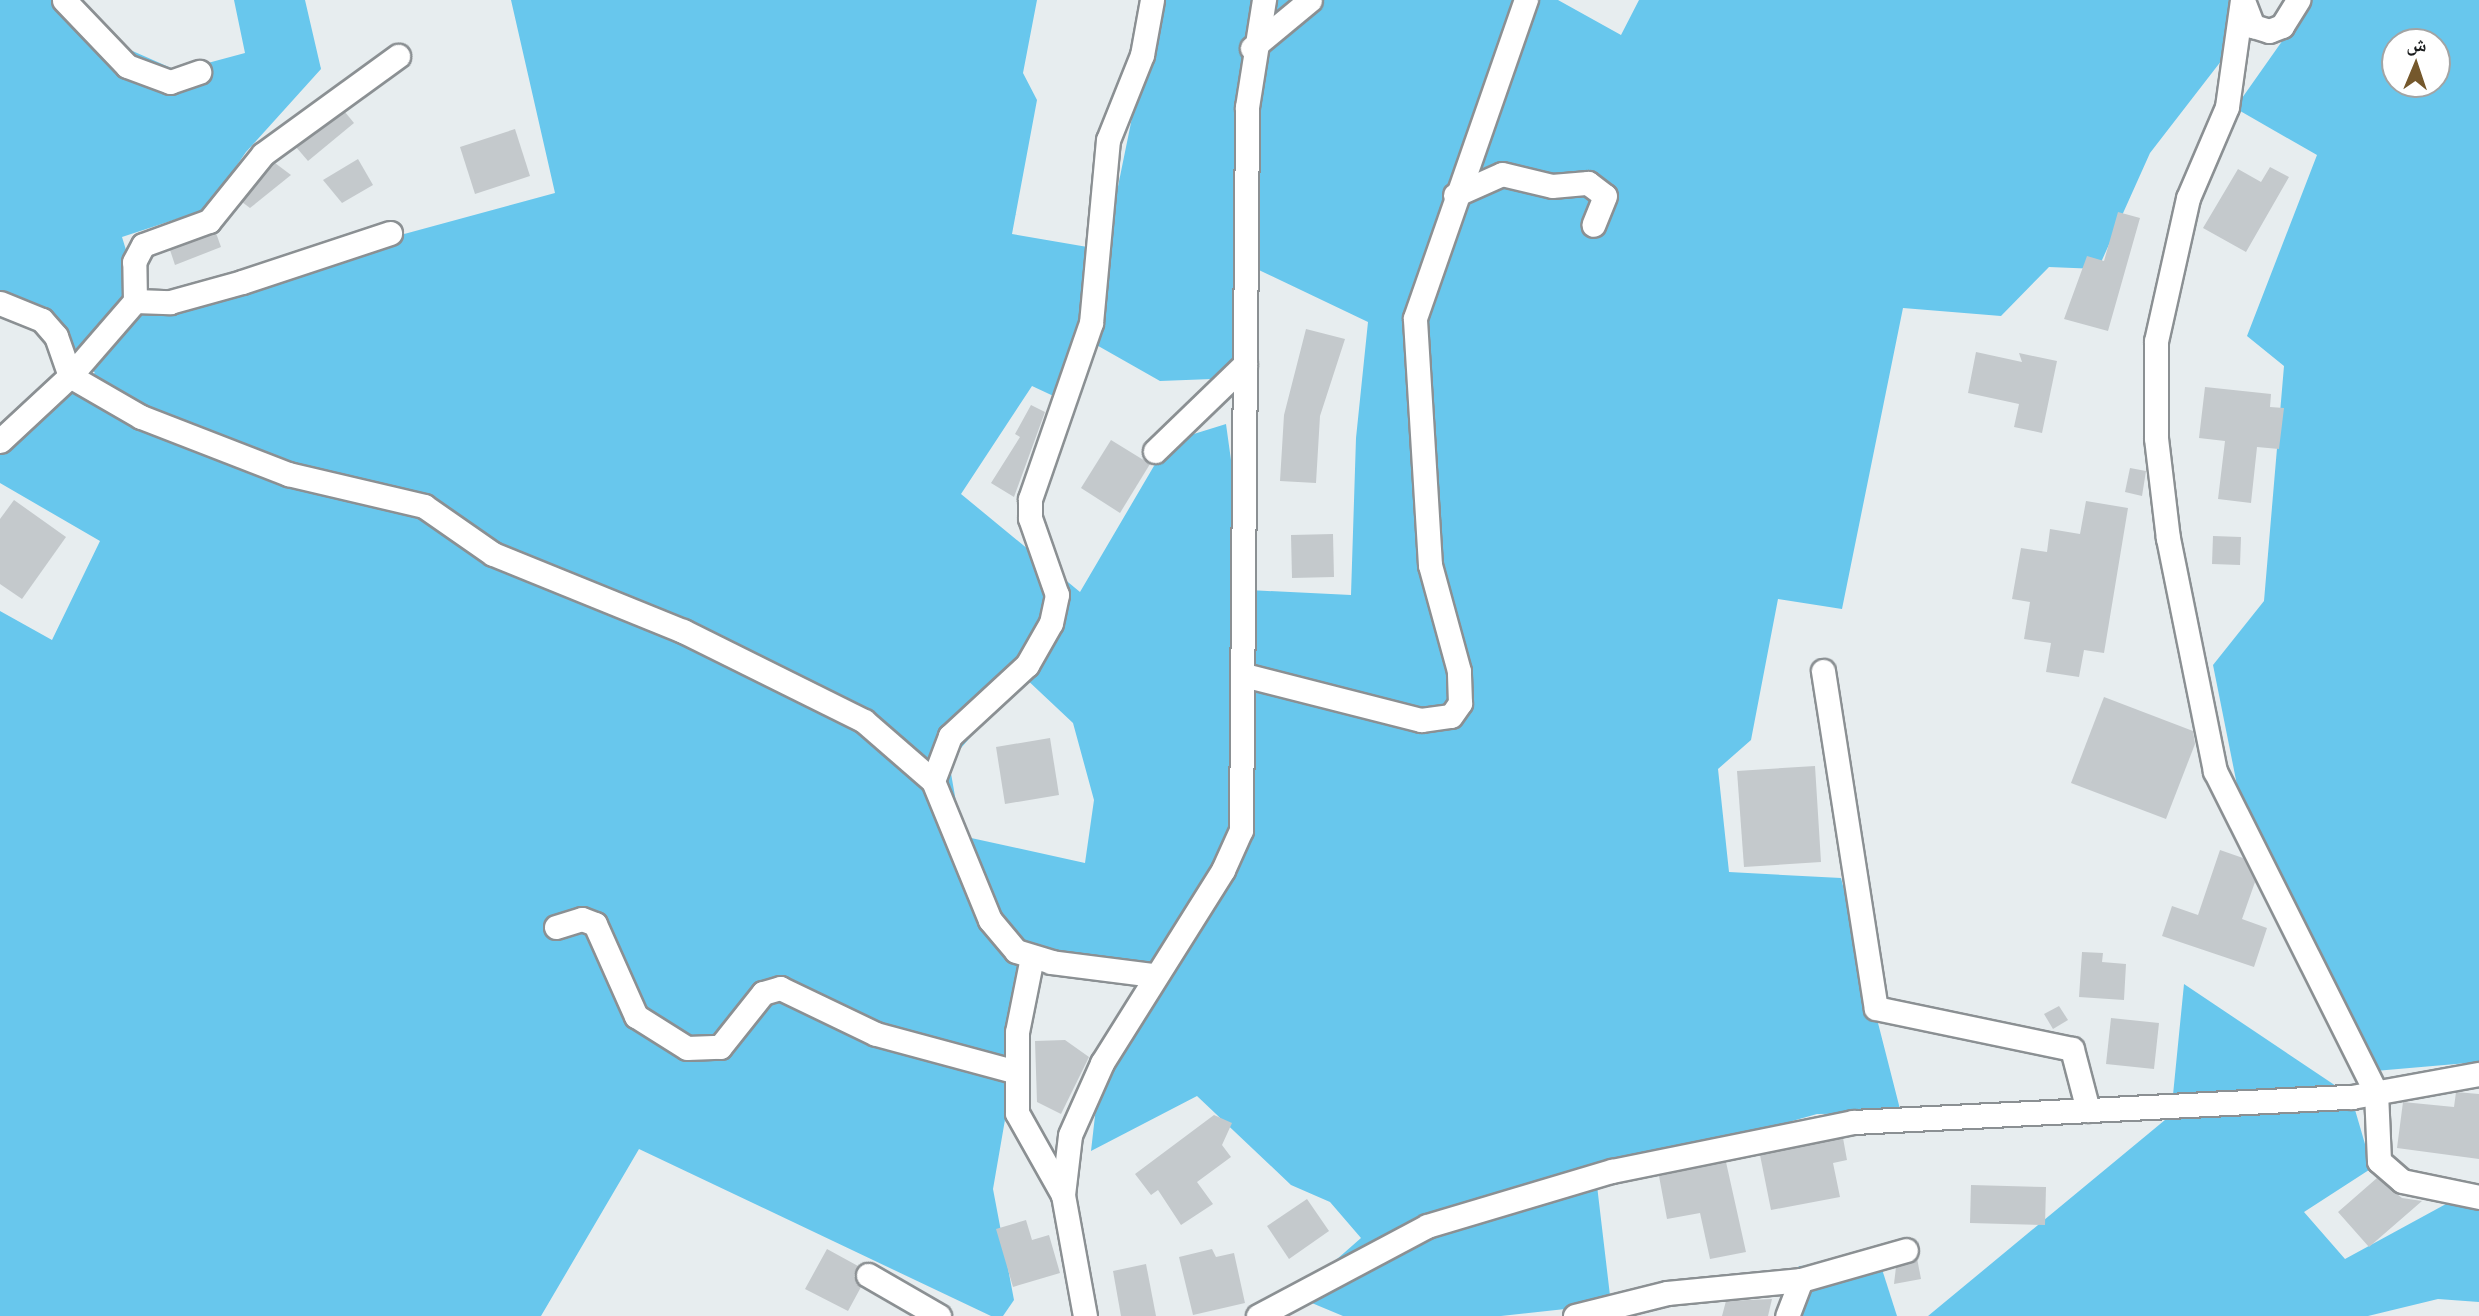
<!DOCTYPE html>
<html>
<head>
<meta charset="utf-8">
<style>
	body { margin:0 }
	#map { position:relative; width:2479px; height:1316px; overflow:hidden; background:#e7edef; font-family:Merriweather,"Noto Naskh Arabic",serif }
	div>[style] { position:absolute }
	[style*='--x'] { left:calc(var(--x)*1px); top:calc(var(--y)*1px); width:calc(var(--w)*1px); rotate:calc(var(--a)*1deg) }
	.green>* { inset:0; background:#68c7ed }
	.building>* { inset:0; background:#c4c9cc }
	.roads { filter:drop-shadow(2px 0 #8b9093) drop-shadow(-2px 0 #8b9093) drop-shadow(0 2px #8b9093) drop-shadow(0 -2px #8b9093) }
	.minor>* { height:23px; margin:-11.5px; padding:0 11.5px; transform-origin:11.5px; border-radius:11.5px; background:#fff }
	span { translate:-50% -50%; white-space:nowrap; text-align:center; line-height:1.15; -webkit-text-stroke:5px #fff; paint-order:stroke }
	.north { position:absolute; left:2381px; top:28px; width:70px; height:70px; box-sizing:border-box; background:#fff; border:2px solid #a3a4a4; border-radius:50%; rotate:2deg; font-size:19px; font-weight:700; line-height:28px; text-align:center; color:#191b1c }
	.north::after { content:''; display:block; margin:auto; width:24px; height:32px; background:#75582c; clip-path:polygon(50% 0,100% 100%,50% 72%,0 100%) }
</style>
</head>
<body>
<div id="map">
	<div class="green">
		<div style="clip-path:polygon(evenodd,0 0,82px 0,103px 38px,178px 71px,245px 53px,234px 0,305px 0,321px 69px,246px 152px,207px 209px,122px 237px,143px 305px,555px 193px,511px 0,1037px 0,1023px 73px,1037px 100px,1012px 234px,1105px 250px,1156px 0,1558px 0,1621px 35px,1639px 0,2229px 0,2225px 56px,2150px 153px,2098px 269px,2049px 267px,2001px 316px,1903px 308px,1842px 609px,1778px 599px,1751px 740px,1718px 769px,1729px 872px,1841px 878px,1901px 1113px,1817px 1114px,1596px 1177px,1611px 1304px,1501px 1316px,1343px 1316px,1295px 1296px,1361px 1238px,1330px 1202px,1291px 1185px,1197px 1096px,1091px 1151px,1101px 1063px,1143px 979px,1032px 964px,993px 1189px,1014px 1300px,1003px 1316px,991px 1316px,639px 1149px,541px 1316px,0 1316px,0 611px,52px 640px,100px 541px,0 483px,0 435px,78px 378px,95px 373px,69px 343px,0 302px,0 0,1242px 262px,1368px 322px,1356px 438px,1351px 595px,1249px 590px,1226px 424px,1168px 442px,1080px 592px,961px 494px,1032px 386px,1062px 400px,1093px 343px,1160px 381px,1238px 378px,1242px 262px,0 0,1023px 676px,1073px 723px,1094px 800px,1085px 863px,962px 836px,949px 762px,1023px 676px)"></div>
		<div style="clip-path:polygon(evenodd,2311px 0,2479px 0,2479px 1062px,2375px 1071px,2242px 810px,2213px 665px,2264px 601px,2284px 366px,2247px 336px,2317px 155px,2235px 108px,2311px 0,2395px 42px,2437px 42px,2437px 84px,2395px 84px,2395px 42px)"></div>
		<div style="clip-path:polygon(2184px 984px,2351px 1096px,2372px 1168px,2304px 1212px,2345px 1259px,2479px 1186px,2479px 1302px,2438px 1299px,2368px 1316px,1928px 1316px,2171px 1115px)"></div>
		<div style="clip-path:polygon(1880px 1263px,1897px 1316px,1781px 1316px,1799px 1266px)"></div>
	</div>
	<div class="building">
		<div style="clip-path:polygon(345px 112px,354px 123px,308px 161px,296px 147px)"></div>
		<div style="clip-path:polygon(515px 129px,530px 176px,475px 194px,460px 147px)"></div>
		<div style="clip-path:polygon(358px 159px,373px 185px,342px 203px,323px 180px)"></div>
		<div style="clip-path:polygon(275px 163px,291px 175px,250px 208px,242px 202px)"></div>
		<div style="clip-path:polygon(2270px 167px,2289px 177px,2246px 252px,2203px 228px,2238px 169px,2261px 182px)"></div>
		<div style="clip-path:polygon(2118px 212px,2140px 218px,2108px 331px,2064px 319px,2087px 256px,2104px 261px)"></div>
		<div style="clip-path:polygon(216px 233px,221px 247px,175px 265px,170px 250px)"></div>
		<div style="clip-path:polygon(1306px 329px,1345px 339px,1320px 416px,1316px 483px,1280px 481px,1284px 415px)"></div>
		<div style="clip-path:polygon(1976px 352px,2022px 362px,2019px 353px,2057px 361px,2042px 433px,2014px 427px,2019px 404px,1968px 393px)"></div>
		<div style="clip-path:polygon(2205px 387px,2271px 394px,2270px 407px,2284px 408px,2279px 449px,2257px 447px,2251px 503px,2218px 499px,2225px 441px,2199px 438px)"></div>
		<div style="clip-path:polygon(1031px 405px,1045px 412px,1014px 497px,991px 483px,1020px 437px,1015px 434px)"></div>
		<div style="clip-path:polygon(1111px 440px,1150px 464px,1120px 513px,1081px 488px)"></div>
		<div style="clip-path:polygon(2130px 468px,2146px 471px,2142px 496px,2125px 492px)"></div>
		<div style="clip-path:polygon(14px 500px,66px 537px,22px 599px,0 584px,0 519px)"></div>
		<div style="clip-path:polygon(2086px 501px,2128px 508px,2104px 653px,2084px 650px,2079px 677px,2046px 672px,2051px 643px,2024px 639px,2030px 602px,2012px 599px,2021px 548px,2047px 552px,2050px 529px,2080px 534px)"></div>
		<div style="clip-path:polygon(1333px 534px,1334px 577px,1292px 578px,1291px 535px)"></div>
		<div style="clip-path:polygon(2213px 536px,2241px 537px,2240px 565px,2212px 564px)"></div>
		<div style="clip-path:polygon(2104px 697px,2193px 731px,2195px 744px,2166px 819px,2071px 783px)"></div>
		<div style="clip-path:polygon(1050px 738px,1059px 795px,1005px 804px,996px 747px)"></div>
		<div style="clip-path:polygon(1815px 766px,1821px 862px,1744px 867px,1737px 771px)"></div>
		<div style="clip-path:polygon(2220px 850px,2243px 858px,2255px 882px,2242px 919px,2267px 928px,2254px 967px,2162px 936px,2172px 906px,2198px 915px)"></div>
		<div style="clip-path:polygon(2082px 952px,2103px 953px,2102px 962px,2126px 964px,2124px 1000px,2079px 997px)"></div>
		<div style="clip-path:polygon(2059px 1006px,2068px 1020px,2053px 1029px,2044px 1014px)"></div>
		<div style="clip-path:polygon(2111px 1018px,2159px 1023px,2154px 1069px,2106px 1064px)"></div>
		<div style="clip-path:polygon(1065px 1040px,1089px 1057px,1061px 1114px,1037px 1102px,1035px 1041px)"></div>
		<div style="clip-path:polygon(2456px 1092px,2479px 1094px,2479px 1159px,2397px 1148px,2403px 1102px,2454px 1107px)"></div>
		<div style="clip-path:polygon(1214px 1115px,1232px 1123px,1222px 1145px,1231px 1157px,1197px 1182px,1213px 1204px,1181px 1225px,1158px 1190px,1151px 1195px,1135px 1174px)"></div>
		<div style="clip-path:polygon(1843px 1138px,1847px 1160px,1833px 1163px,1840px 1197px,1771px 1210px,1760px 1155px)"></div>
		<div style="clip-path:polygon(1726px 1162px,1746px 1252px,1710px 1259px,1700px 1213px,1667px 1219px,1659px 1176px)"></div>
		<div style="clip-path:polygon(2377px 1178px,2402px 1198px,2422px 1201px,2369px 1247px,2338px 1212px)"></div>
		<div style="clip-path:polygon(1971px 1185px,2046px 1187px,2045px 1225px,1970px 1223px)"></div>
		<div style="clip-path:polygon(1307px 1199px,1329px 1231px,1289px 1259px,1267px 1226px)"></div>
		<div style="clip-path:polygon(1026px 1220px,1032px 1240px,1049px 1235px,1060px 1273px,1013px 1287px,996px 1229px)"></div>
		<div style="clip-path:polygon(827px 1249px,858px 1266px,854px 1276px,861px 1287px,848px 1311px,805px 1289px)"></div>
		<div style="clip-path:polygon(1212px 1249px,1216px 1257px,1234px 1253px,1245px 1303px,1193px 1315px,1179px 1257px)"></div>
		<div style="clip-path:polygon(1917px 1258px,1921px 1279px,1894px 1284px,1896px 1267px)"></div>
		<div style="clip-path:polygon(1146px 1264px,1156px 1316px,1121px 1316px,1113px 1271px)"></div>
		<div style="clip-path:polygon(1772px 1299px,1768px 1316px,1722px 1316px,1726px 1301px)"></div>
	</div>
	<div class="roads">
		<div class="minor">
			<div style="--x:64;--y:0;--w:91;--a:46.3"></div>
			<div style="--x:127;--y:66;--w:46;--a:20.4"></div>
			<div style="--x:170;--y:82;--w:31;--a:-19"></div>
			<div style="--x:2242;--y:0;--w:108;--a:98"></div>
			<div style="--x:2227;--y:107;--w:99;--a:113.2"></div>
			<div style="--x:2188;--y:198;--w:147;--a:102.6"></div>
			<div style="--x:2156;--y:341;--w:97;--a:90"></div>
			<div style="--x:2156;--y:438;--w:101;--a:83.2"></div>
			<div style="--x:2168;--y:538;--w:238;--a:78.6"></div>
			<div style="--x:2215;--y:771;--w:359;--a:63.4"></div>
			<div style="--x:2376;--y:1092;--w:69;--a:87.5"></div>
			<div style="--x:2379;--y:1161;--w:30;--a:41"></div>
			<div style="--x:2402;--y:1181;--w:79;--a:11.7"></div>
			<div style="--x:2244;--y:3;--w:25;--a:69"></div>
			<div style="--x:2253;--y:26;--w:17;--a:17"></div>
			<div style="--x:2269;--y:31;--w:14;--a:-21"></div>
			<div style="--x:2282;--y:26;--w:31;--a:-58"></div>
			<div style="--x:1252;--y:48;--w:75;--a:-39.6"></div>
			<div style="--x:1455;--y:195;--w:51;--a:-24.1"></div>
			<div style="--x:1502;--y:174;--w:51;--a:13.5"></div>
			<div style="--x:1552;--y:186;--w:36;--a:-5"></div>
			<div style="--x:1588;--y:183;--w:21;--a:37"></div>
			<div style="--x:1605;--y:196;--w:31;--a:112"></div>
			<div style="--x:135;--y:301;--w:35;--a:2"></div>
			<div style="--x:170;--y:302;--w:75;--a:-15.5"></div>
			<div style="--x:242;--y:282;--w:156;--a:-18.3"></div>
			<div style="--x:0;--y:303;--w:45;--a:22"></div>
			<div style="--x:42;--y:320;--w:21;--a:49"></div>
			<div style="--x:56;--y:336;--w:42;--a:70.7"></div>
			<div style="--x:70;--y:376;--w:82;--a:30"></div>
			<div style="--x:141;--y:417;--w:158;--a:21.2"></div>
			<div style="--x:288;--y:474;--w:140;--a:13.2"></div>
			<div style="--x:424;--y:506;--w:84;--a:34.8"></div>
			<div style="--x:493;--y:554;--w:205;--a:22.1"></div>
			<div style="--x:683;--y:631;--w:202;--a:26.4"></div>
			<div style="--x:864;--y:721;--w:91;--a:41"></div>
			<div style="--x:933;--y:781;--w:150;--a:67.7"></div>
			<div style="--x:990;--y:920;--w:40;--a:50"></div>
			<div style="--x:1016;--y:951;--w:37;--a:17"></div>
			<div style="--x:1051;--y:962;--w:102;--a:7.3"></div>
			<div style="--x:0;--y:441;--w:96;--a:-42.9"></div>
			<div style="--x:70;--y:376;--w:99;--a:-49.1"></div>
			<div style="--x:135;--y:301;--w:39;--a:-91"></div>
			<div style="--x:134;--y:262;--w:19;--a:-62"></div>
			<div style="--x:143;--y:245;--w:70;--a:-20"></div>
			<div style="--x:209;--y:221;--w:86;--a:-51.1"></div>
			<div style="--x:263;--y:154;--w:167;--a:-36"></div>
			<div style="--x:1155;--y:451;--w:125;--a:-44"></div>
			<div style="--x:1823;--y:671;--w:341;--a:81.1"></div>
			<div style="--x:1876;--y:1008;--w:200;--a:11.8"></div>
			<div style="--x:2072;--y:1049;--w:63;--a:75.3"></div>
			<div style="--x:1244;--y:675;--w:183;--a:14.3"></div>
			<div style="--x:1421;--y:720;--w:30;--a:-8"></div>
			<div style="--x:1451;--y:716;--w:16;--a:-55"></div>
			<div style="--x:1460;--y:703;--w:32;--a:-92"></div>
			<div style="--x:1459;--y:671;--w:110;--a:-105.3"></div>
			<div style="--x:1430;--y:565;--w:247;--a:-93.5"></div>
			<div style="--x:1415;--y:318;--w:337;--a:-70.8"></div>
			<div style="--x:933;--y:781;--w:48;--a:-69.3"></div>
			<div style="--x:950;--y:736;--w:105;--a:-42.7"></div>
			<div style="--x:1027;--y:665;--w:48;--a:-60.3"></div>
			<div style="--x:1051;--y:623;--w:29;--a:-78"></div>
			<div style="--x:1057;--y:595;--w:82;--a:-109.3"></div>
			<div style="--x:1030;--y:518;--w:19;--a:-90"></div>
			<div style="--x:1030;--y:499;--w:186;--a:-70.9"></div>
			<div style="--x:1091;--y:323;--w:184;--a:-84.7"></div>
			<div style="--x:1108;--y:140;--w:92;--a:-68.2"></div>
			<div style="--x:1142;--y:55;--w:56;--a:-79.7"></div>
			<div style="--x:556;--y:927;--w:27;--a:-17"></div>
			<div style="--x:582;--y:919;--w:14;--a:21"></div>
			<div style="--x:595;--y:924;--w:101;--a:66"></div>
			<div style="--x:636;--y:1016;--w:60;--a:32.1"></div>
			<div style="--x:687;--y:1048;--w:33;--a:-2"></div>
			<div style="--x:720;--y:1047;--w:69;--a:-51.5"></div>
			<div style="--x:763;--y:993;--w:18;--a:-16"></div>
			<div style="--x:780;--y:988;--w:106;--a:25.6"></div>
			<div style="--x:876;--y:1034;--w:142;--a:15.1"></div>
			<div style="--x:1032;--y:957;--w:76;--a:101.3"></div>
			<div style="--x:1017;--y:1032;--w:81;--a:90"></div>
			<div style="--x:1017;--y:1113;--w:94;--a:60.7"></div>
			<div style="--x:868;--y:1275;--w:82;--a:30"></div>
			<div style="--x:1801;--y:1280;--w:109;--a:-15.9"></div>
			<div style="--x:1085;--y:1316;--w:123;--a:-100.3"></div>
			<div style="--x:1063;--y:1195;--w:60;--a:-83.3"></div>
			<div style="--x:1070;--y:1135;--w:79;--a:-66"></div>
			<div style="--x:1102;--y:1063;--w:228;--a:-57.9"></div>
			<div style="--x:1223;--y:870;--w:44;--a:-65.8"></div>
			<div style="--x:1241;--y:830;--w:723;--a:-89.52"></div>
			<div style="--x:1247;--y:107;--w:108;--a:-81"></div>
			<div style="--x:1258;--y:1316;--w:191;--a:-28"></div>
			<div style="--x:1427;--y:1226;--w:193;--a:-16.6"></div>
			<div style="--x:1612;--y:1171;--w:246;--a:-11.5"></div>
			<div style="--x:1853;--y:1122;--w:500;--a:-2.9"></div>
			<div style="--x:2352;--y:1097;--w:129;--a:-10.3"></div>
			<div style="--x:1575;--y:1316;--w:95;--a:-14"></div>
			<div style="--x:1667;--y:1293;--w:135;--a:-5.5"></div>
			<div style="--x:1801;--y:1280;--w:39;--a:111"></div>
		</div>
	</div>
	<div class="north">ش</div>
</div>
</body>
</html>
